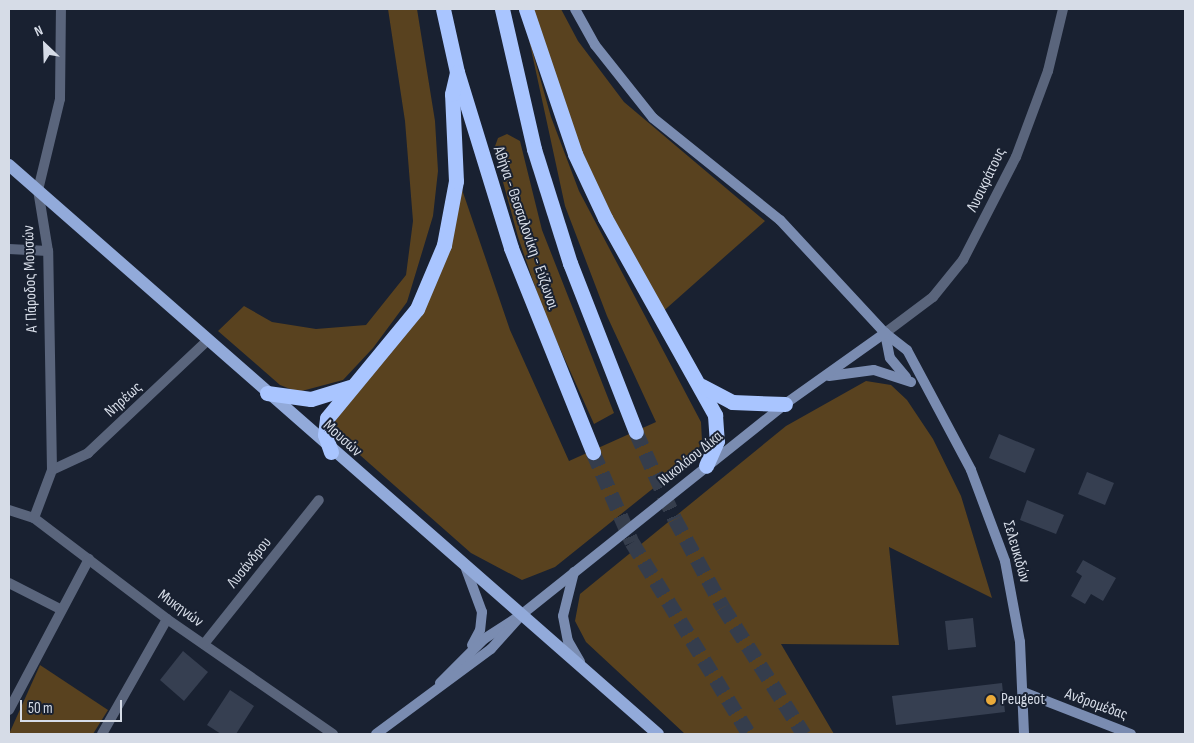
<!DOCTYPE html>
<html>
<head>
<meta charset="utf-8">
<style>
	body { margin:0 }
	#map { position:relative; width:1194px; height:743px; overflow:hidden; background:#192131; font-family:"Sofia Sans Condensed",sans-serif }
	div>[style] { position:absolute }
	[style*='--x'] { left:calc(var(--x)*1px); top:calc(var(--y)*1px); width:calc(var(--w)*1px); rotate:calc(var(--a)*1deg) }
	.green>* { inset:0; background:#59421f }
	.building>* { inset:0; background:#363f51 }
	.highway-tunnel>* { height:15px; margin-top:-7.5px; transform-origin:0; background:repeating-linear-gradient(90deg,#353d4c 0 15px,transparent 0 23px) }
	.street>* { height:10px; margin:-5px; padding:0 5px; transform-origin:5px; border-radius:5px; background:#5a657c }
	.secondary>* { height:10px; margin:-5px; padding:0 5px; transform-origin:5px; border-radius:5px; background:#7a8cb1 }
	.primary>* { height:12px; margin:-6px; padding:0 6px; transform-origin:6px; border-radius:6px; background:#92aada }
	.highway>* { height:15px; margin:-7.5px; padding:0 7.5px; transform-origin:7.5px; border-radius:7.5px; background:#a9c5ff }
	.dots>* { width:14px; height:14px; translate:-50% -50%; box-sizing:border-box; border:2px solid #192131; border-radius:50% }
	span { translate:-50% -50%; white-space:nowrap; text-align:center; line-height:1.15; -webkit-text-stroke:4px #192131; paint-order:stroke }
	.street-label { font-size:16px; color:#d6dce7 }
	.poi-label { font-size:16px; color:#d6dce7 }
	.left { translate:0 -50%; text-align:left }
	.frame { position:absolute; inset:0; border:10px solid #d6dce7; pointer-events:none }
	.north { position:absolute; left:20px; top:20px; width:50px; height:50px; -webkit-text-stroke:4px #192131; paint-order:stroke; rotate:336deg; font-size:14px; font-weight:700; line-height:20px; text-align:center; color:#d6dce7 }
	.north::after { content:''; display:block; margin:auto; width:18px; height:22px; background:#d6dce7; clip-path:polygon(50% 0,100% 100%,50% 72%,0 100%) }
	.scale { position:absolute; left:20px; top:700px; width:102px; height:22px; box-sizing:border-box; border:2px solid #d6dce7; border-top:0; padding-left:6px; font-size:15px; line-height:18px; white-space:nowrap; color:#d6dce7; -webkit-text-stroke:4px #192131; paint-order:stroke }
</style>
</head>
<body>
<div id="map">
	<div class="green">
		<div style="clip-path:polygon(388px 9px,417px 9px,435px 121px,438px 171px,433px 216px,407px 302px,373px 348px,343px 380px,298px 392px,280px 385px,218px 331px,244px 306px,272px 322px,316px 329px,366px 325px,406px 275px,413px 221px,405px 121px)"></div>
		<div style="clip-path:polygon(529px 9px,561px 9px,578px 41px,624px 102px,765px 221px,659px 315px,597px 208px)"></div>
		<div style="clip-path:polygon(528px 35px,551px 117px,579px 191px,701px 422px,702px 441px,696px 454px,555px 567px,522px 580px,471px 553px,327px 426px,427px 293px,454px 166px,510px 330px,569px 461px,656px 422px,607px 316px,565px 206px)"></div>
		<div style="clip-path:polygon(507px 134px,520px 141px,542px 230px,614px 413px,594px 424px,544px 313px,518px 237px,494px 149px,498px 138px)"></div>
		<div style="clip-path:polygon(866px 381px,891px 385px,907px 400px,933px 439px,961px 496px,992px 598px,889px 547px,899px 645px,781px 644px,834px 734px,685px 734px,586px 642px,575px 621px,580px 594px,786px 426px)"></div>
		<div style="clip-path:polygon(40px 665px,108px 710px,93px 734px,9px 734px)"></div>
	</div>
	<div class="building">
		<div style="clip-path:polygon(999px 434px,1035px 449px,1025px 473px,989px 458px)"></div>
		<div style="clip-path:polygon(1087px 472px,1114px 483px,1105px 505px,1078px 494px)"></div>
		<div style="clip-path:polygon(1027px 500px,1064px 515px,1056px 534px,1020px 520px)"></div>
		<div style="clip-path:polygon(1083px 560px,1116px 578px,1103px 601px,1091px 594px,1085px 604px,1071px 596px,1082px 576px,1076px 572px)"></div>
		<div style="clip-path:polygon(973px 618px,976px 647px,948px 650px,945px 621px)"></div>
		<div style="clip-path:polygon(183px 651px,208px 672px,184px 701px,160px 680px)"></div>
		<div style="clip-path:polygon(1002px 683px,1005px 712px,896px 725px,892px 696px)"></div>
		<div style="clip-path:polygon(230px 690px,254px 706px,236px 734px,221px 734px,207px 725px)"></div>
	</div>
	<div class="highway-tunnel">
		<div style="--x:636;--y:432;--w:95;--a:65.9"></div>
		<div style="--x:675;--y:519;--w:100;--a:61.4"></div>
		<div style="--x:723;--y:607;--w:151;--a:57.5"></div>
		<div style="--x:593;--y:452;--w:98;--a:66.6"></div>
		<div style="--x:632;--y:542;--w:225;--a:58.6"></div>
	</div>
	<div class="street">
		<div style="--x:9;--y:249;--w:39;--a:3"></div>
		<div style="--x:885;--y:333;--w:60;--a:-36.9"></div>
		<div style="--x:933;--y:297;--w:48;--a:-51"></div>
		<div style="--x:963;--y:260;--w:116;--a:-62.8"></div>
		<div style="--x:1016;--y:157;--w:92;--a:-69.6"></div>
		<div style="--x:1048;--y:71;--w:64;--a:-76.4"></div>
		<div style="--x:52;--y:470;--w:40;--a:-25"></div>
		<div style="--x:88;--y:453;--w:165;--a:-43.3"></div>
		<div style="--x:9;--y:510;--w:26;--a:18"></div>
		<div style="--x:34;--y:518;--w:167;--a:37.2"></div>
		<div style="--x:167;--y:619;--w:202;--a:34.7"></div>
		<div style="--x:34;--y:518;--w:51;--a:-69.4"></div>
		<div style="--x:52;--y:470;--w:219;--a:-91"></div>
		<div style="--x:48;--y:251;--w:62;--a:-99.3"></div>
		<div style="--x:38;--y:190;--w:94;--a:-76.4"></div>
		<div style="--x:60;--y:99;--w:90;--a:-89.4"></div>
		<div style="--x:9;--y:583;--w:57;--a:27"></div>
		<div style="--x:204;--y:644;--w:184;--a:-51.4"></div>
		<div style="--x:9;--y:710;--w:171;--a:-62.1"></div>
		<div style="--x:102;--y:734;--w:132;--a:-60.5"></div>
	</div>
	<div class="secondary">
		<div style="--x:575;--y:9;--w:41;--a:60.9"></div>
		<div style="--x:595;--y:45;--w:93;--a:51.5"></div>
		<div style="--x:653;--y:118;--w:163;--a:38.8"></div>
		<div style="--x:780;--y:220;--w:154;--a:47.1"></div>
		<div style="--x:885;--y:333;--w:28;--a:38"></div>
		<div style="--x:907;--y:350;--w:136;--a:61.9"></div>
		<div style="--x:971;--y:470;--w:97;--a:69.5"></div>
		<div style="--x:1005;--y:561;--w:82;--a:79.5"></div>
		<div style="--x:1020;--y:642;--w:92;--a:87.5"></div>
		<div style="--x:885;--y:333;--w:25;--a:79"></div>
		<div style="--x:890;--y:358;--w:25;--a:50"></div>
		<div style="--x:829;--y:376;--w:45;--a:-7.6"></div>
		<div style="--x:874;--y:370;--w:39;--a:18"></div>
		<div style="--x:465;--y:566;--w:49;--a:69.7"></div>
		<div style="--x:482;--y:612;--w:18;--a:96"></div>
		<div style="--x:480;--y:630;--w:17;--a:118"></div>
		<div style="--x:574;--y:572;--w:45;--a:104"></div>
		<div style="--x:563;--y:616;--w:25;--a:79"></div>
		<div style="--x:568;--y:641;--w:24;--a:60"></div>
		<div style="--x:440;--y:683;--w:62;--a:-45"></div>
		<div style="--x:484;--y:639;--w:44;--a:-33"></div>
		<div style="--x:521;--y:615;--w:338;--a:-38.6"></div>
		<div style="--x:785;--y:404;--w:123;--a:-35.4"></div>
		<div style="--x:1023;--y:692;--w:116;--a:21.3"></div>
		<div style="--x:376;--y:734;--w:143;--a:-36.5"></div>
		<div style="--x:491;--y:649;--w:40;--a:-48"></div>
	</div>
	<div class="primary">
		<div style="--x:9;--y:165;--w:863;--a:41.24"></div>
	</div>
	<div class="highway">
		<div style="--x:443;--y:9;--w:65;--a:77.5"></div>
		<div style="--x:457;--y:72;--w:184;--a:72.9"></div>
		<div style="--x:511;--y:248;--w:220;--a:68.1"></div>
		<div style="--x:502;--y:9;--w:144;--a:77.1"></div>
		<div style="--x:534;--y:149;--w:120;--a:72.5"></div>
		<div style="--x:570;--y:263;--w:181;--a:68.7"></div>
		<div style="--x:526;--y:9;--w:153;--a:71.3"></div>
		<div style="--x:575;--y:154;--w:71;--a:64.9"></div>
		<div style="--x:605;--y:218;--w:226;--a:60.8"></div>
		<div style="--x:715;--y:415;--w:26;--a:86"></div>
		<div style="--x:717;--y:441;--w:27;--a:114"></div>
		<div style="--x:702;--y:386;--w:34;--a:28"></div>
		<div style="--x:732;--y:402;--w:53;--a:2.2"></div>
		<div style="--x:267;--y:393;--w:44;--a:7.8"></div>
		<div style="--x:311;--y:399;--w:41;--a:-17.1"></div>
		<div style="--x:331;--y:452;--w:18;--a:-109"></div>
		<div style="--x:325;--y:435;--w:17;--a:-83"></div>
		<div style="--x:327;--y:418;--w:141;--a:-50.5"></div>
		<div style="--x:417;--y:309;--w:69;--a:-67.1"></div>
		<div style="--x:444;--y:245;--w:65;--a:-79.4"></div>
		<div style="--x:456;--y:181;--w:87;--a:-92.6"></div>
		<div style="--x:452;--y:94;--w:22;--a:-77"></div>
	</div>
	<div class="dots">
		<div style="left:991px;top:700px;background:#ebaa39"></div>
	</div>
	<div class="street-label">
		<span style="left:987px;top:180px;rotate:-64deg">Λυσικράτους</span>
		<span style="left:525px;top:228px;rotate:71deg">Αθήνα - Θεσσαλονίκη - Εύζωνοι</span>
		<span style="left:31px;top:279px;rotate:-92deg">Α΄ Πάροδος Μουσών</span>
		<span style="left:124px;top:400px;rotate:-42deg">Νηρέως</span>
		<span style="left:342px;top:439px;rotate:42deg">Μουσών</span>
		<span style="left:691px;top:459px;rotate:-39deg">Νικολάου Δίκα</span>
		<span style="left:1016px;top:552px;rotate:74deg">Σελευκιδών</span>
		<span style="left:250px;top:563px;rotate:-51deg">Λυσάνδρου</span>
		<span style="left:180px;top:609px;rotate:36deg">Μυκηνών</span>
		<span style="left:1096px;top:705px;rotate:20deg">Ανδρομέδας</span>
	</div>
	<div class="poi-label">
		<span class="left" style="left:1001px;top:700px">Peugeot</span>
	</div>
	<div class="frame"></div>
	<div class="north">N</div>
	<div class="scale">50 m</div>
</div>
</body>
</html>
